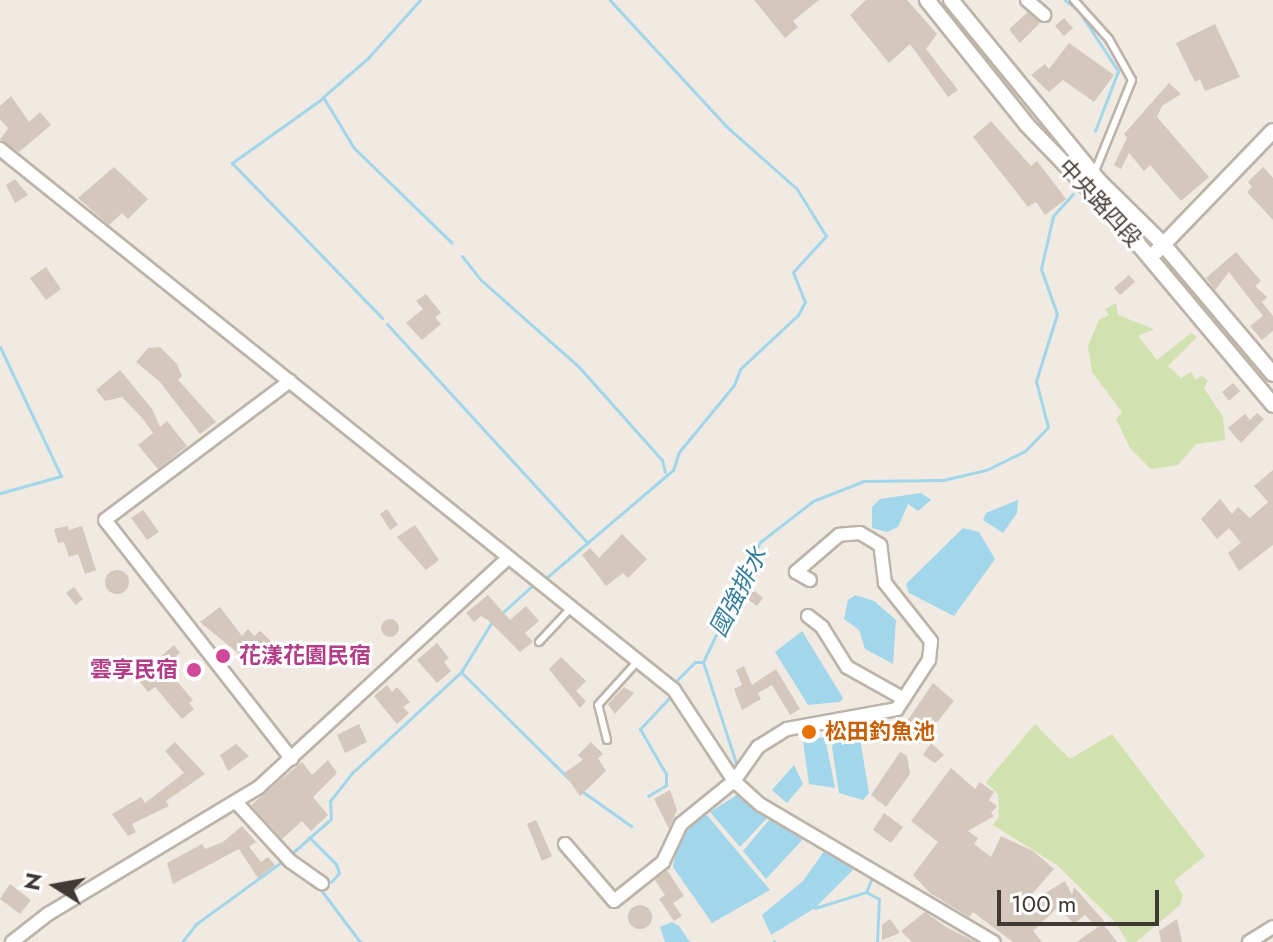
<!DOCTYPE html>
<html>
<head>
<meta charset="utf-8">
<style>
	body { margin:0 }
	#map { position:relative; width:1273px; height:942px; overflow:hidden; background:#f0eae3; font-family:Jost,"Noto Sans TC",sans-serif }
	div>[style] { position:absolute }
	[style*='--x'] { left:calc(var(--x)*1px); top:calc(var(--y)*1px); width:calc(var(--w)*1px); rotate:calc(var(--a)*1deg) }
	.green>* { inset:0; background:#d1e2ae }
	.water>* { inset:0; background:#a2d6ea }
	.stream>* { height:3px; margin:-1.5px; padding:0 1.5px; transform-origin:1.5px; border-radius:1.5px; background:#a2d6ea }
	.building>* { inset:0; background:#d4c7bc }
	.round { border-radius:50% }
	.roads { filter:drop-shadow(2px 0 #bdb4a9) drop-shadow(-2px 0 #bdb4a9) drop-shadow(0 2px #bdb4a9) drop-shadow(0 -2px #bdb4a9) }
	.service>* { height:6px; margin:-3px; padding:0 3px; transform-origin:3px; border-radius:3px; background:#fff }
	.minor>* { height:12px; margin:-6px; padding:0 6px; transform-origin:6px; border-radius:6px; background:#fff }
	.tertiary>* { height:14px; margin:-7px; padding:0 7px; transform-origin:7px; border-radius:7px; background:#fff }
	.dots>* { width:22px; height:22px; translate:-50% -50%; box-sizing:border-box; border:4px solid #fff; border-radius:50% }
	span { translate:-50% -50%; white-space:nowrap; text-align:center; line-height:1.15; -webkit-text-stroke:6px #fff; paint-order:stroke }
	.street-label { font-size:22px; color:#413a34 }
	.hotel-label { font-size:22px; color:#b23c85; font-weight:700 }
	.left { translate:0 -50%; text-align:left }
	.right { translate:-100% -50%; text-align:right }
	.food-label { font-size:22px; color:#c56008; font-weight:700 }
	.water-label { font-size:24px; color:#347e9d; font-style:italic }
	.north { position:absolute; left:16px; top:846px; width:80px; height:80px; -webkit-text-stroke:6px #fff; paint-order:stroke; rotate:281deg; font-size:22px; font-weight:700; line-height:32px; text-align:center; color:#413a34 }
	.north::after { content:''; display:block; margin:auto; width:28px; height:36px; background:#413a34; clip-path:polygon(50% 0,100% 100%,50% 72%,0 100%) }
	.scale { position:absolute; left:997px; top:890px; width:162px; height:36px; box-sizing:border-box; border:4px solid #413a34; border-top:0; padding-left:10px; font-size:24px; line-height:28px; white-space:nowrap; color:#413a34; -webkit-text-stroke:6px #fff; paint-order:stroke }
</style>
</head>
<body>
<div id="map">
	<div class="green">
		<div style="clip-path:polygon(1116px 303px,1118px 315px,1154px 329px,1138px 336px,1157px 360px,1191px 333px,1197px 337px,1168px 366px,1181px 378px,1191px 372px,1196px 380px,1201px 376px,1208px 380px,1204px 388px,1223px 417px,1225px 440px,1196px 444px,1178px 465px,1151px 469px,1130px 448px,1116px 419px,1122px 412px,1092px 372px,1088px 346px,1099px 320px,1109px 315px,1105px 309px)"></div>
		<div style="clip-path:polygon(1035px 724px,1070px 759px,1112px 734px,1205px 856px,1174px 881px,1183px 895px,1180px 905px,1136px 942px,1128px 942px,1114px 921px,1057px 865px,993px 825px,999px 817px,998px 794px,986px 782px)"></div>
	</div>
	<div class="water">
		<div style="clip-path:polygon(921px 493px,931px 500px,918px 511px,908px 504px,898px 527px,887px 532px,872px 528px,872px 507px,880px 499px)"></div>
		<div style="clip-path:polygon(1018px 500px,1017px 513px,1003px 533px,983px 520px,986px 513px)"></div>
		<div style="clip-path:polygon(963px 528px,979px 532px,995px 559px,954px 616px,909px 593px,906px 584px)"></div>
		<div style="clip-path:polygon(855px 595px,874px 601px,896px 620px,893px 664px,865px 649px,859px 630px,844px 619px,848px 600px)"></div>
		<div style="clip-path:polygon(802px 631px,843px 698px,840px 702px,808px 705px,775px 652px)"></div>
		<div style="clip-path:polygon(857px 721px,869px 793px,863px 800px,839px 793px,829px 727px)"></div>
		<div style="clip-path:polygon(825px 737px,835px 788px,809px 784px,803px 741px)"></div>
		<div style="clip-path:polygon(794px 765px,803px 784px,787px 803px,772px 790px)"></div>
		<div style="clip-path:polygon(740px 793px,767px 818px,740px 847px,710px 812px)"></div>
		<div style="clip-path:polygon(706px 814px,770px 890px,712px 923px,673px 867px,680px 830px)"></div>
		<div style="clip-path:polygon(770px 819px,803px 839px,766px 879px,743px 851px)"></div>
		<div style="clip-path:polygon(825px 850px,855px 868px,815px 908px,771px 935px,762px 915px,803px 881px)"></div>
		<div style="clip-path:polygon(672px 922px,679px 926px,690px 942px,665px 942px,660px 927px)"></div>
	</div>
	<div class="stream">
		<div style="--x:420;--y:0;--w:78;--a:131.9"></div>
		<div style="--x:368;--y:58;--w:60;--a:139.1"></div>
		<div style="--x:323;--y:97;--w:60;--a:58.7"></div>
		<div style="--x:354;--y:148;--w:136;--a:44.1"></div>
		<div style="--x:1065;--y:0;--w:16;--a:38"></div>
		<div style="--x:1078;--y:10;--w:73;--a:56.7"></div>
		<div style="--x:1118;--y:71;--w:64;--a:111"></div>
		<div style="--x:323;--y:98;--w:112;--a:144.5"></div>
		<div style="--x:232;--y:163;--w:216;--a:45.9"></div>
		<div style="--x:462;--y:256;--w:31;--a:52"></div>
		<div style="--x:481;--y:280;--w:131;--a:41.6"></div>
		<div style="--x:579;--y:367;--w:125;--a:48.3"></div>
		<div style="--x:662;--y:460;--w:12;--a:76"></div>
		<div style="--x:387;--y:324;--w:297;--a:47.5"></div>
		<div style="--x:0;--y:347;--w:143;--a:64.7"></div>
		<div style="--x:61;--y:476;--w:63;--a:164.4"></div>
		<div style="--x:546;--y:578;--w:167;--a:-40.4"></div>
		<div style="--x:673;--y:470;--w:19;--a:-72"></div>
		<div style="--x:679;--y:452;--w:87;--a:-50.6"></div>
		<div style="--x:734;--y:385;--w:17;--a:-69"></div>
		<div style="--x:740;--y:369;--w:79;--a:-43"></div>
		<div style="--x:798;--y:315;--w:15;--a:-62"></div>
		<div style="--x:805;--y:302;--w:32;--a:-112"></div>
		<div style="--x:793;--y:272;--w:49;--a:-47.5"></div>
		<div style="--x:826;--y:236;--w:55;--a:-121.7"></div>
		<div style="--x:797;--y:189;--w:94;--a:-138.5"></div>
		<div style="--x:727;--y:127;--w:173;--a:-132.7"></div>
		<div style="--x:502;--y:613;--w:40;--a:-42"></div>
		<div style="--x:493;--y:620;--w:61;--a:121.6"></div>
		<div style="--x:461;--y:672;--w:152;--a:44.7"></div>
		<div style="--x:674;--y:683;--w:30;--a:-45"></div>
		<div style="--x:695;--y:662;--w:8;--a:0"></div>
		<div style="--x:738;--y:769;--w:113;--a:-108.1"></div>
		<div style="--x:703;--y:662;--w:133;--a:-64.6"></div>
		<div style="--x:760;--y:542;--w:67;--a:-37.7"></div>
		<div style="--x:813;--y:501;--w:55;--a:-21.4"></div>
		<div style="--x:864;--y:481;--w:79;--a:-0.7"></div>
		<div style="--x:943;--y:480;--w:44;--a:-13.1"></div>
		<div style="--x:986;--y:470;--w:43;--a:-26"></div>
		<div style="--x:1025;--y:451;--w:33;--a:-46"></div>
		<div style="--x:1048;--y:427;--w:48;--a:-104.6"></div>
		<div style="--x:1036;--y:381;--w:70;--a:-72.6"></div>
		<div style="--x:1057;--y:314;--w:48;--a:-109.6"></div>
		<div style="--x:1041;--y:269;--w:54;--a:-77.2"></div>
		<div style="--x:1053;--y:216;--w:30;--a:-48"></div>
		<div style="--x:583;--y:792;--w:59;--a:35.3"></div>
		<div style="--x:648;--y:796;--w:21;--a:-31"></div>
		<div style="--x:666;--y:785;--w:11;--a:-90"></div>
		<div style="--x:666;--y:774;--w:52;--a:-120"></div>
		<div style="--x:640;--y:729;--w:44;--a:-46.8"></div>
		<div style="--x:309;--y:837;--w:38;--a:45"></div>
		<div style="--x:336;--y:864;--w:9;--a:72"></div>
		<div style="--x:339;--y:873;--w:12;--a:132"></div>
		<div style="--x:290;--y:855;--w:55;--a:-41.3"></div>
		<div style="--x:331;--y:819;--w:18;--a:-93"></div>
		<div style="--x:330;--y:801;--w:37;--a:-52"></div>
		<div style="--x:353;--y:772;--w:147;--a:-42.8"></div>
		<div style="--x:873;--y:875;--w:18;--a:112"></div>
		<div style="--x:866;--y:892;--w:15;--a:28"></div>
		<div style="--x:879;--y:899;--w:43;--a:92.7"></div>
		<div style="--x:321;--y:890;--w:65;--a:53.1"></div>
		<div style="--x:815;--y:908;--w:53;--a:-17.4"></div>
		<div style="--x:774;--y:941;--w:1;--a:90"></div>
		<div style="--x:182;--y:942;--w:23;--a:-52"></div>
		<div style="--x:196;--y:924;--w:109;--a:-36"></div>
	</div>
	<div class="building">
		<div style="clip-path:polygon(754px 0,819px 0,793px 21px,798px 27px,785px 38px)"></div>
		<div style="clip-path:polygon(866px 0,907px 0,937px 34px,926px 49px,958px 90px,948px 97px,910px 44px,889px 63px,850px 15px)"></div>
		<div style="clip-path:polygon(1028px 12px,1040px 23px,1020px 43px,1009px 29px)"></div>
		<div style="clip-path:polygon(1064px 18px,1073px 28px,1064px 36px,1055px 26px)"></div>
		<div style="clip-path:polygon(1215px 24px,1240px 77px,1205px 91px,1200px 79px,1195px 82px,1176px 43px)"></div>
		<div style="clip-path:polygon(1069px 43px,1114px 75px,1094px 102px,1063px 80px,1049px 92px,1031px 75px,1045px 64px,1049px 69px)"></div>
		<div style="clip-path:polygon(1169px 83px,1181px 94px,1162px 106px,1157px 117px,1209px 177px,1181px 201px,1150px 165px,1144px 171px,1129px 153px,1121px 169px,1114px 165px,1127px 138px,1124px 134px)"></div>
		<div style="clip-path:polygon(11px 96px,29px 122px,40px 112px,51px 125px,19px 152px,0 140px,8px 128px,0 119px,0 106px)"></div>
		<div style="clip-path:polygon(991px 121px,1031px 166px,1037px 161px,1066px 199px,1045px 215px,1036px 202px,1028px 207px,973px 137px)"></div>
		<div style="clip-path:polygon(114px 167px,148px 199px,128px 219px,122px 213px,109px 225px,78px 198px)"></div>
		<div style="clip-path:polygon(1263px 167px,1273px 178px,1273px 220px,1247px 192px,1252px 187px,1248px 182px)"></div>
		<div style="clip-path:polygon(15px 179px,28px 195px,15px 203px,6px 185px)"></div>
		<div style="clip-path:polygon(1236px 252px,1261px 281px,1255px 286px,1267px 297px,1262px 302px,1273px 316px,1273px 331px,1262px 340px,1250px 326px,1263px 316px,1229px 272px,1215px 290px,1206px 278px)"></div>
		<div style="clip-path:polygon(46px 267px,61px 289px,46px 300px,30px 278px)"></div>
		<div style="clip-path:polygon(1129px 275px,1135px 282px,1120px 295px,1114px 288px)"></div>
		<div style="clip-path:polygon(426px 294px,441px 313px,435px 317px,441px 324px,422px 340px,406px 323px,423px 309px,416px 301px)"></div>
		<div style="clip-path:polygon(160px 347px,177px 364px,182px 376px,178px 380px,216px 422px,200px 434px,160px 382px,136px 362px,148px 348px)"></div>
		<div style="clip-path:polygon(120px 370px,152px 409px,160px 427px,167px 421px,187px 446px,158px 469px,138px 445px,153px 433px,143px 419px,122px 397px,105px 401px,96px 390px)"></div>
		<div style="clip-path:polygon(1233px 383px,1240px 391px,1229px 401px,1222px 392px)"></div>
		<div style="clip-path:polygon(1257px 413px,1264px 419px,1241px 443px,1228px 428px,1245px 414px,1250px 420px)"></div>
		<div style="clip-path:polygon(1273px 470px,1273px 545px,1239px 571px,1228px 553px,1241px 543px,1229px 528px,1217px 539px,1201px 519px,1220px 499px,1232px 514px,1238px 507px,1250px 518px,1268px 502px,1254px 486px)"></div>
		<div style="clip-path:polygon(387px 509px,398px 525px,390px 530px,380px 514px)"></div>
		<div style="clip-path:polygon(143px 510px,159px 532px,147px 540px,131px 518px)"></div>
		<div style="clip-path:polygon(415px 525px,439px 560px,426px 570px,397px 537px)"></div>
		<div style="clip-path:polygon(68px 526px,69px 530px,82px 526px,96px 570px,85px 574px,78px 554px,69px 557px,64px 542px,58px 543px,54px 529px)"></div>
		<div style="clip-path:polygon(622px 534px,647px 559px,628px 578px,623px 573px,606px 586px,582px 555px,590px 548px,599px 558px)"></div>
		<div class="round" style="left:105px;top:570px;width:24px;height:24px"></div>
		<div style="clip-path:polygon(74px 587px,83px 599px,76px 605px,66px 593px)"></div>
		<div style="clip-path:polygon(752px 589px,763px 598px,757px 606px,746px 598px)"></div>
		<div style="clip-path:polygon(488px 595px,510px 620px,526px 606px,539px 621px,525px 633px,533px 642px,520px 652px,489px 621px,481px 616px,474px 622px,466px 613px)"></div>
		<div style="clip-path:polygon(220px 607px,242px 636px,248px 629px,254px 636px,260px 631px,272px 642px,255px 659px,250px 654px,245px 659px,200px 622px)"></div>
		<div class="round" style="left:381px;top:619px;width:18px;height:18px"></div>
		<div style="clip-path:polygon(437px 643px,449px 658px,444px 662px,451px 671px,437px 683px,417px 660px)"></div>
		<div style="clip-path:polygon(174px 645px,180px 653px,165px 665px,159px 658px)"></div>
		<div style="clip-path:polygon(561px 657px,586px 681px,576px 691px,586px 701px,580px 708px,549px 669px)"></div>
		<div style="clip-path:polygon(162px 664px,193px 700px,189px 703px,194px 709px,182px 719px,155px 687px,148px 692px,140px 682px)"></div>
		<div style="clip-path:polygon(744px 666px,752px 685px,776px 669px,800px 709px,790px 715px,772px 685px,758px 693px,761px 699px,742px 710px,734px 689px,742px 685px,736px 670px)"></div>
		<div style="clip-path:polygon(933px 683px,954px 701px,920px 744px,903px 727px)"></div>
		<div style="clip-path:polygon(387px 685px,392px 692px,397px 687px,410px 702px,403px 707px,409px 713px,397px 724px,374px 696px)"></div>
		<div style="clip-path:polygon(624px 687px,634px 693px,615px 714px,608px 704px)"></div>
		<div style="clip-path:polygon(359px 724px,367px 742px,345px 753px,337px 735px)"></div>
		<div style="clip-path:polygon(175px 742px,205px 774px,166px 801px,169px 806px,132px 824px,136px 832px,128px 836px,112px 814px,141px 797px,145px 803px,184px 773px,165px 751px)"></div>
		<div style="clip-path:polygon(591px 742px,603px 754px,598px 758px,606px 771px,580px 796px,564px 773px,583px 760px,578px 755px)"></div>
		<div style="clip-path:polygon(931px 743px,944px 755px,935px 763px,923px 755px)"></div>
		<div style="clip-path:polygon(236px 744px,249px 756px,228px 771px,220px 755px)"></div>
		<div style="clip-path:polygon(900px 752px,907px 756px,910px 774px,886px 807px,871px 795px)"></div>
		<div style="clip-path:polygon(328px 760px,337px 773px,313px 797px,328px 815px,311px 831px,302px 821px,282px 839px,251px 805px,302px 762px,312px 775px)"></div>
		<div style="clip-path:polygon(951px 768px,975px 789px,980px 782px,994px 792px,989px 800px,997px 806px,991px 813px,994px 816px,968px 831px,978px 838px,974px 844px,991px 857px,1001px 836px,1033px 851px,1054px 869px,1019px 909px,1065px 881px,1072px 895px,1074px 887px,1104px 921px,1097px 927px,1085px 915px,1074px 924px,1058px 907px,1033px 931px,1042px 942px,1013px 942px,973px 912px,969px 917px,930px 893px,913px 875px,938px 842px,911px 821px)"></div>
		<div style="clip-path:polygon(670px 790px,677px 810px,669px 829px,654px 799px)"></div>
		<div style="clip-path:polygon(884px 813px,903px 827px,891px 843px,873px 830px)"></div>
		<div style="clip-path:polygon(536px 820px,552px 856px,542px 861px,527px 824px)"></div>
		<div style="clip-path:polygon(242px 826px,256px 842px,249px 847px,261px 862px,268px 857px,275px 865px,258px 878px,239px 849px,173px 884px,167px 863px,202px 844px,205px 849px,223px 842px)"></div>
		<div style="clip-path:polygon(667px 870px,684px 896px,673px 903px,682px 916px,674px 921px,659px 899px,665px 895px,655px 880px)"></div>
		<div style="clip-path:polygon(10px 884px,31px 900px,20px 914px,0 899px)"></div>
		<div class="round" style="left:628px;top:905px;width:24px;height:24px"></div>
		<div style="clip-path:polygon(925px 912px,946px 927px,976px 942px,912px 942px,901px 931px)"></div>
		<div style="clip-path:polygon(890px 919px,900px 933px,882px 940px,882px 925px)"></div>
		<div style="clip-path:polygon(1177px 919px,1182px 942px,1161px 942px,1159px 931px)"></div>
		<div style="clip-path:polygon(1103px 924px,1117px 942px,1077px 942px,1089px 933px)"></div>
	</div>
	<div class="roads">
		<div class="service">
			<div style="--x:1074;--y:0;--w:52;--a:48.1"></div>
			<div style="--x:1109;--y:39;--w:47;--a:60.7"></div>
			<div style="--x:1132;--y:80;--w:98;--a:112.1"></div>
			<div style="--x:539;--y:642;--w:48;--a:-46.7"></div>
			<div style="--x:607;--y:740;--w:36;--a:-104"></div>
			<div style="--x:598;--y:705;--w:58;--a:-47.8"></div>
		</div>
		<div class="minor">
			<div style="--x:1027;--y:0;--w:23;--a:41"></div>
			<div style="--x:0;--y:149;--w:864;--a:38.75"></div>
			<div style="--x:674;--y:690;--w:109;--a:56.6"></div>
			<div style="--x:734;--y:781;--w:36;--a:42"></div>
			<div style="--x:761;--y:805;--w:270;--a:30.5"></div>
			<div style="--x:290;--y:381;--w:231;--a:143.1"></div>
			<div style="--x:105;--y:520;--w:303;--a:52"></div>
			<div style="--x:808;--y:616;--w:18;--a:38"></div>
			<div style="--x:822;--y:627;--w:47;--a:58"></div>
			<div style="--x:847;--y:667;--w:65;--a:29.3"></div>
			<div style="--x:236;--y:802;--w:80;--a:47.5"></div>
			<div style="--x:290;--y:861;--w:39;--a:35"></div>
			<div style="--x:565;--y:844;--w:75;--a:49.3"></div>
			<div style="--x:614;--y:901;--w:63;--a:-38.5"></div>
			<div style="--x:663;--y:862;--w:42;--a:-64.7"></div>
			<div style="--x:681;--y:824;--w:68;--a:-39.1"></div>
			<div style="--x:734;--y:781;--w:42;--a:-54.8"></div>
			<div style="--x:758;--y:747;--w:34;--a:-32"></div>
			<div style="--x:787;--y:729;--w:112;--a:-10.3"></div>
			<div style="--x:897;--y:709;--w:59;--a:-56.9"></div>
			<div style="--x:929;--y:660;--w:19;--a:-84"></div>
			<div style="--x:931;--y:641;--w:74;--a:-128.4"></div>
			<div style="--x:885;--y:583;--w:38;--a:-97"></div>
			<div style="--x:880;--y:545;--w:23;--a:-149"></div>
			<div style="--x:860;--y:533;--w:21;--a:175"></div>
			<div style="--x:839;--y:535;--w:57;--a:139.3"></div>
			<div style="--x:796;--y:572;--w:16;--a:30"></div>
			<div style="--x:12;--y:942;--w:46;--a:-37.9"></div>
			<div style="--x:48;--y:914;--w:246;--a:-31"></div>
			<div style="--x:259;--y:787;--w:338;--a:-42.6"></div>
			<div style="--x:1249;--y:942;--w:28;--a:-32"></div>
		</div>
		<div class="tertiary">
			<div style="--x:927;--y:0;--w:160;--a:51.3"></div>
			<div style="--x:1027;--y:125;--w:124;--a:46"></div>
			<div style="--x:1113;--y:214;--w:249;--a:50"></div>
			<div style="--x:951;--y:0;--w:235;--a:50.7"></div>
			<div style="--x:1100;--y:182;--w:88;--a:44.5"></div>
			<div style="--x:1163;--y:244;--w:170;--a:49.8"></div>
			<div style="--x:1156;--y:252;--w:168;--a:-46"></div>
		</div>
	</div>
	<div class="dots">
		<div style="left:223px;top:656px;background:#d1479c"></div>
		<div style="left:194px;top:670px;background:#d1479c"></div>
		<div style="left:809px;top:732px;background:#e8710a"></div>
	</div>
	<div class="street-label">
		<span style="left:1100px;top:203px;rotate:47deg">中央路四段</span>
	</div>
	<div class="hotel-label">
		<span class="left" style="left:239px;top:656px">花漾花園民宿</span>
		<span class="right" style="left:178px;top:670px">雲享民宿</span>
	</div>
	<div class="food-label">
		<span class="left" style="left:825px;top:732px">松田釣魚池</span>
	</div>
	<div class="water-label">
		<span style="left:738px;top:592px;rotate:-63deg">國強排水</span>
	</div>
	<div class="north">N</div>
	<div class="scale">100 m</div>
</div>
</body>
</html>
